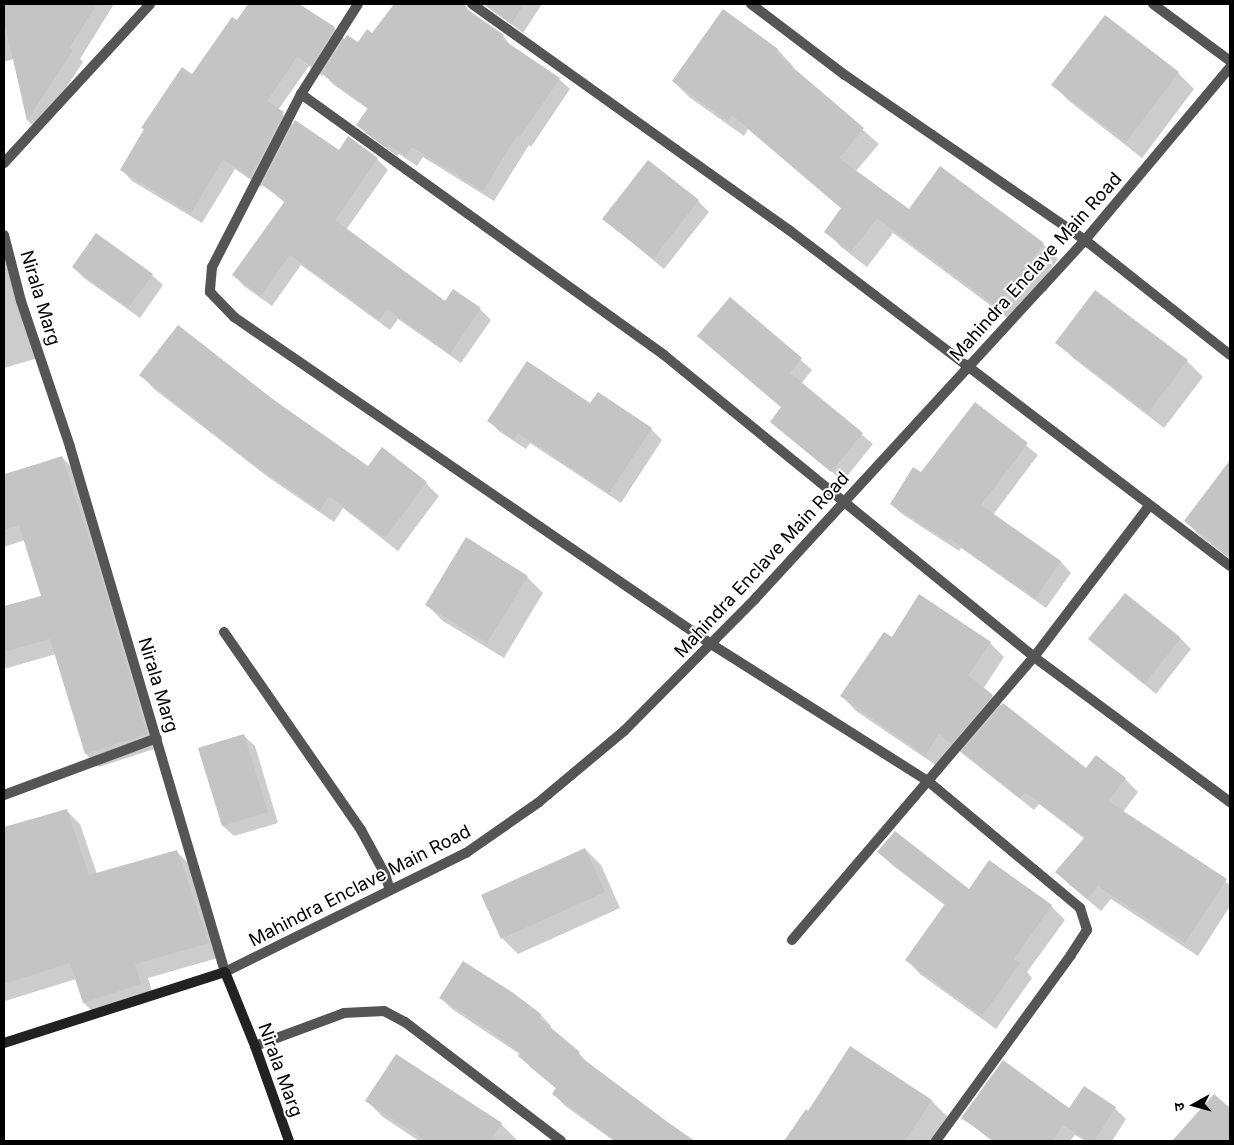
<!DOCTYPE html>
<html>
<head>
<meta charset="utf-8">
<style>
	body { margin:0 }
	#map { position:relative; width:1234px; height:1145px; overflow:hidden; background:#fff; font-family:Inter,"Noto Sans Devanagari",sans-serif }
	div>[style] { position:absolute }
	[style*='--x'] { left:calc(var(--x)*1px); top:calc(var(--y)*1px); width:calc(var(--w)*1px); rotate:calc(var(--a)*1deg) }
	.shadow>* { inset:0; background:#0003 }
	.building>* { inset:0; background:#c4c4c4 }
	.lane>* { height:10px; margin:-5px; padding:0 5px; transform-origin:5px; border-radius:5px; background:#555 }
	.street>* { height:10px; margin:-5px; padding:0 5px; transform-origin:5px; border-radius:5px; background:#555 }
	.secondary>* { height:10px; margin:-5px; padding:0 5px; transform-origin:5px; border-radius:5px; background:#222 }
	span { translate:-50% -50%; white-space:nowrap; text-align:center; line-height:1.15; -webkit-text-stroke:4px #fff; paint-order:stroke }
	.street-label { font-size:18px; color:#000 }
	.frame { position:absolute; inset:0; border:5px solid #000; pointer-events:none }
	.north { position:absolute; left:1169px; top:1080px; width:50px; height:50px; -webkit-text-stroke:4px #fff; paint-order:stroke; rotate:263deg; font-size:14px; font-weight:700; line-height:20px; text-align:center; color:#000 }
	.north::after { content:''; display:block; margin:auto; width:18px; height:22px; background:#000; clip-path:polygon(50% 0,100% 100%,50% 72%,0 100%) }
</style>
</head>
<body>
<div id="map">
	<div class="shadow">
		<div style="clip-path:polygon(7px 4px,114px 4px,80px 59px,83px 62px,38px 131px,28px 121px,14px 59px,4px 62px,4px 7px)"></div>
		<div style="clip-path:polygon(250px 4px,297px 4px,334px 28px,345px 39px,358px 43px,373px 35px,395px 4px,460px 4px,503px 36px,513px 48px,559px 79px,570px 89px,531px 147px,529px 145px,494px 201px,423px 157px,417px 166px,399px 154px,397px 156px,368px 135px,357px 125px,368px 109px,334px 85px,323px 74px,322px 76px,309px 66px,278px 110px,294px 125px,339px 151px,377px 159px,388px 170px,346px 230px,445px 303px,453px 291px,480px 309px,491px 320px,461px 363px,398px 319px,390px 330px,301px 265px,272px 306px,244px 286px,234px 275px,285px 203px,263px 184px,261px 187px,235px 169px,202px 223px,132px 181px,122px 170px,192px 75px,237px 22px)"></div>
		<div style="clip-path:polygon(485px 4px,542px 4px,523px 33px)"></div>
		<div style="clip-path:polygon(723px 11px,778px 50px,793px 66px,792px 68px,879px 144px,856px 171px,910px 211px,1043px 244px,1058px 259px,1013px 322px,893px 233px,867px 267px,841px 247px,826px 231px,842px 209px,748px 129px,744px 136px,689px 97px,673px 81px)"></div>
		<div style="clip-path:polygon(1178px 73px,1194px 89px,1142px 158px,1069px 101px,1053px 85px)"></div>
		<div style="clip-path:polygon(698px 201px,709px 212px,664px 269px,604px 219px)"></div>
		<div style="clip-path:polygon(4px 257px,9px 262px,38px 358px,4px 368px)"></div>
		<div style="clip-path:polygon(73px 267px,152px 275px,163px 285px,140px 318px,84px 278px)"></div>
		<div style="clip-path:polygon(730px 299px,812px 370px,801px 384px,873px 444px,843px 481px,771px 421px,782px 408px,699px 336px)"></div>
		<div style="clip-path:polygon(1057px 342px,1187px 361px,1203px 377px,1164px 428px,1073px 358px)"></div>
		<div style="clip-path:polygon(141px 375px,273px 401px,368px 468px,426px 483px,439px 496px,398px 551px,343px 508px,334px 522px,268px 477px,154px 389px)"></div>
		<div style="clip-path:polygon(975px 404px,1038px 455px,993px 515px,1061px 562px,1071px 573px,1046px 608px,961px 548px,959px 551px,902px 514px,891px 504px,922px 474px)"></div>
		<div style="clip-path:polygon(590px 405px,651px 429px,662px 440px,621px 503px,530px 443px,526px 449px,500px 432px,489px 421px)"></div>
		<div style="clip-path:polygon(62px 457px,75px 471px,160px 747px,99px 767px,86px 754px,56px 654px,4px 669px,4px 608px,43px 597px,25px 540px,4px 547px,4px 474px)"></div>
		<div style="clip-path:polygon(1230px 462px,1230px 559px,1201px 537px,1185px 521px)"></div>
		<div style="clip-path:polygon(527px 577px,543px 593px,504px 658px,443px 621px,427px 605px)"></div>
		<div style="clip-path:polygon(1180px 638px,1191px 649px,1156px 694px,1090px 639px)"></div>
		<div style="clip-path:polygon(892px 639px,990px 643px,1004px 657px,983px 689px,1002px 706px,1086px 770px,1125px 779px,1138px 792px,1123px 812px,1230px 885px,1230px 906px,1198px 956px,1111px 899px,1101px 911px,1070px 885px,1057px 872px,1085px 839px,1039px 804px,1034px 810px,954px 747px,940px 768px,856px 711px,842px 696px)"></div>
		<div style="clip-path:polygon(244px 736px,255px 746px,278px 823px,234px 836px,223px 826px)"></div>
		<div style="clip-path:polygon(66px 810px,80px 824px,97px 874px,176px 851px,190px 865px,221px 957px,148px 978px,154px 998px,97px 1016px,84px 1003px,76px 979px,5px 1001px,4px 828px)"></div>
		<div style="clip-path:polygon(585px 849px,601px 865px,620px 908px,518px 954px,502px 938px)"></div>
		<div style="clip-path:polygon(878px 851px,970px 891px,1051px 906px,1065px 920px,1027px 972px,1032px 978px,996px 1029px,920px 974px,907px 960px,946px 906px,892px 865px)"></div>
		<div style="clip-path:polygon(511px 993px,541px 1015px,551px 1026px,550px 1028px,579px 1053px,589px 1065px,649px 1112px,624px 1141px,614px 1141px,564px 1105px,554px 1094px,557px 1089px,530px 1067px,521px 1055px,452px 1009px,441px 998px)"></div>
		<div style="clip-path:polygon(851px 1048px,932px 1101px,948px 1117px,932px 1141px,786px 1141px,806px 1111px,808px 1112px)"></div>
		<div style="clip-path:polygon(1085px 1088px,1115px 1108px,1126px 1119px,1112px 1141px,1085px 1141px,1075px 1135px,1070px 1141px,992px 1141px,963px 1118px,1070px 1110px)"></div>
		<div style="clip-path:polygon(1214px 1096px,1230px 1110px,1230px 1141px,1192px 1141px,1182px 1132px)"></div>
		<div style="clip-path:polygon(367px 1101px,501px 1124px,517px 1140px,419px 1141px,383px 1117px)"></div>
		<div style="clip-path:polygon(672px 1125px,695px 1141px,661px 1141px)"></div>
	</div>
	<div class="building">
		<div style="clip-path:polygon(4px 4px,97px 4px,69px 48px,73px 50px,27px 121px,4px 20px)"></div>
		<div style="clip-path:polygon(248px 4px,299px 4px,335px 27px,311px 66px,297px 57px,267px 101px,284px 112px,250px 177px,223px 159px,191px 213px,120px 170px,144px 129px,141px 128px,182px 67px,192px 74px,232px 17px,237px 20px)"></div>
		<div style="clip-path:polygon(394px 4px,465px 4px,468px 10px,504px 35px,502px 39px,560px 78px,520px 137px,517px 135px,483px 191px,412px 147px,405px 156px,388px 144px,386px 147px,356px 125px,368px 108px,322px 74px,347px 35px,358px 42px,367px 29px,372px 33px)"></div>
		<div style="clip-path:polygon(483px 4px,524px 4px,511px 24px)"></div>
		<div style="clip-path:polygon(723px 9px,778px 49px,776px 53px,864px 128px,839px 158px,909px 209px,940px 166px,1044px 243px,997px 307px,877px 218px,851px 252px,824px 232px,841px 208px,732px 115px,728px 121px,672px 81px)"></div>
		<div style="clip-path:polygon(1105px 15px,1179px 72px,1126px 142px,1051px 85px)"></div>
		<div style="clip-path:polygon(295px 120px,339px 150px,348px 136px,378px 158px,335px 220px,445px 301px,453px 289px,481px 308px,450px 354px,387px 309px,379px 320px,290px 255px,261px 296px,232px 275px,285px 201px,262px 185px)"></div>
		<div style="clip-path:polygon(648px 160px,699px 200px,653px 259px,602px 219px)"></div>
		<div style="clip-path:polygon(96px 233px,153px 274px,128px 308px,72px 267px)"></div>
		<div style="clip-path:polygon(1095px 290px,1188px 360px,1148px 413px,1055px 343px)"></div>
		<div style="clip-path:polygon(730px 297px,802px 358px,790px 373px,863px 433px,831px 472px,770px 422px,781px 407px,697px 336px)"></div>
		<div style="clip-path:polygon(178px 325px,274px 400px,368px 466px,382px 447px,427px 482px,385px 538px,329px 496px,320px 510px,253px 464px,139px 375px)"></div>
		<div style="clip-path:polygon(527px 361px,590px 403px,598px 392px,652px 428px,609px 493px,518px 433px,514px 439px,487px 421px)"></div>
		<div style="clip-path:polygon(975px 402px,1028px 443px,981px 505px,1061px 561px,1035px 598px,949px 538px,948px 541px,890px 504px,913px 467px,921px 472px)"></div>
		<div style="clip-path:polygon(62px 456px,100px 573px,147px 734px,85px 754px,50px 639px,4px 652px,4px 606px,41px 596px,19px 525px,4px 530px,4px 475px)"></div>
		<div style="clip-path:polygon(1230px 460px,1230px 557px,1184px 521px)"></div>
		<div style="clip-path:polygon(466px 537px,528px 576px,487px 643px,425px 605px)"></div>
		<div style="clip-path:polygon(1125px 593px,1181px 638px,1144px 684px,1088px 639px)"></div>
		<div style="clip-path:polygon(919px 594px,991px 642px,968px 675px,993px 695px,951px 744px,939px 734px,925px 755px,840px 696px,884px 632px,892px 637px)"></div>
		<div style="clip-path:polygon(1003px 703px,1086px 768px,1096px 755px,1126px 778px,1108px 801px,1227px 879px,1185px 943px,1098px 886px,1087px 899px,1055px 872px,1085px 837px,1025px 792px,1020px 798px,962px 752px)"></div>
		<div style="clip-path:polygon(244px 734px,268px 812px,222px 826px,198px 748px)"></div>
		<div style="clip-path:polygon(67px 809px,89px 875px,177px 850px,209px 943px,135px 964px,141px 984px,83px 1003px,70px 963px,4px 984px,4px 827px)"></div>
		<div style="clip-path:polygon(895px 831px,969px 889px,989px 860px,1052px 905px,1014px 959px,1020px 963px,982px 1016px,905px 960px,945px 904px,877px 852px)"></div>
		<div style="clip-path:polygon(585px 848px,605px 892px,501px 939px,481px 895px)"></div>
		<div style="clip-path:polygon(463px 961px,512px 992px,541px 1014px,539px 1018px,580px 1052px,578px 1055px,693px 1141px,616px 1141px,552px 1094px,556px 1088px,518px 1056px,520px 1053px,483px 1026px,439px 998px)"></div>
		<div style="clip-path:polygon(850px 1046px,932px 1100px,905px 1141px,784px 1141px,806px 1109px,808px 1111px)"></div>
		<div style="clip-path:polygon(396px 1054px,502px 1123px,490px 1141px,426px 1141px,365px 1101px)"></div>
		<div style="clip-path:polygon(1003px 1060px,1069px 1108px,1084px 1086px,1116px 1107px,1094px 1141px,1089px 1141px,1063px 1125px,1052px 1141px,995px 1141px,961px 1118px)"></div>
		<div style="clip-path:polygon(1214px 1094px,1230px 1108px,1230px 1141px,1172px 1141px)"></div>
	</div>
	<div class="lane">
		<div style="--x:224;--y:632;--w:241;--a:55.3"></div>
		<div style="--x:361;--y:830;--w:50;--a:61.4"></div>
		<div style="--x:385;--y:874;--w:17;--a:73"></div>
	</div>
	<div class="street">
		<div style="--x:358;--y:4;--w:107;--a:122.3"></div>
		<div style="--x:301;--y:94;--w:195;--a:117.2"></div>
		<div style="--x:212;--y:267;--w:25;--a:95"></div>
		<div style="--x:210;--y:292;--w:35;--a:46"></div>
		<div style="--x:234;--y:317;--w:578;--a:34.43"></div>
		<div style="--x:711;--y:644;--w:258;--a:32.3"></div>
		<div style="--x:929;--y:782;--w:197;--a:39.8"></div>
		<div style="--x:1080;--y:908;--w:23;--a:72"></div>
		<div style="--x:1087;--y:930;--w:30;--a:123"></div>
		<div style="--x:1071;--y:955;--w:230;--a:126"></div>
		<div style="--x:472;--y:4;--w:389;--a:35.5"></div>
		<div style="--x:789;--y:230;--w:554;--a:37.3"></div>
		<div style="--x:751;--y:4;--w:118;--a:37.1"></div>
		<div style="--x:845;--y:75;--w:291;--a:34.5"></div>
		<div style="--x:1085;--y:240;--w:185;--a:38.4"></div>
		<div style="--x:1153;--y:4;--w:96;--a:36.5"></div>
		<div style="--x:301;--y:94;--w:447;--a:35.7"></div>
		<div style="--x:664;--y:355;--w:478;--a:39.2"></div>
		<div style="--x:1034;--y:657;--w:244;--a:36.5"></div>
		<div style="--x:4;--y:163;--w:216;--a:-47.4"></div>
		<div style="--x:4;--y:235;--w:68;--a:75.6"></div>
		<div style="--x:21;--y:301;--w:154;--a:71.4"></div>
		<div style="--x:70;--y:447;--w:547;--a:73.55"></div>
		<div style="--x:225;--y:972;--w:269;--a:-26.3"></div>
		<div style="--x:466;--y:853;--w:89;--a:-34.9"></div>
		<div style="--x:539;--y:802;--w:111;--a:-39.9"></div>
		<div style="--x:624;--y:731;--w:186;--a:-45.2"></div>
		<div style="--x:755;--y:599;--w:424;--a:-47.4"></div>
		<div style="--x:1042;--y:287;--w:64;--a:-47.5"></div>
		<div style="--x:1085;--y:240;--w:226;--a:-50"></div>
		<div style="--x:4;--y:795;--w:163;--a:-20.4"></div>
		<div style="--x:792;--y:940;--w:372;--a:-49.5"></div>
		<div style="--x:1034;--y:657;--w:190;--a:-52.7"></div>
		<div style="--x:255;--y:1046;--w:95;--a:-20.3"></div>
		<div style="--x:344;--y:1013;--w:40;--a:-2.9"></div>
		<div style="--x:384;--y:1011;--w:24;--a:28"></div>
		<div style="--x:405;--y:1022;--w:196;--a:37.3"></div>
	</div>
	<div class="secondary">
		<div style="--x:4;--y:1043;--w:232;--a:-17.8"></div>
		<div style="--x:225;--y:972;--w:80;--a:67.9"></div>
		<div style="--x:255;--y:1046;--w:101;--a:70.3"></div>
	</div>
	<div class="street-label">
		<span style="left:1036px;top:267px;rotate:-48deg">Mahindra Enclave Main Road</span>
		<span style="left:40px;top:298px;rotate:73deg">Nirala Marg</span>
		<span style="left:762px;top:565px;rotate:-47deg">Mahindra Enclave Main Road</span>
		<span style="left:158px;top:685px;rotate:73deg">Nirala Marg</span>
		<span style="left:360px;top:886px;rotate:-27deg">Mahindra Enclave Main Road</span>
		<span style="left:280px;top:1070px;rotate:70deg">Nirala Marg</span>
	</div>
	<div class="frame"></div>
	<div class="north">उ</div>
</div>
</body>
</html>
